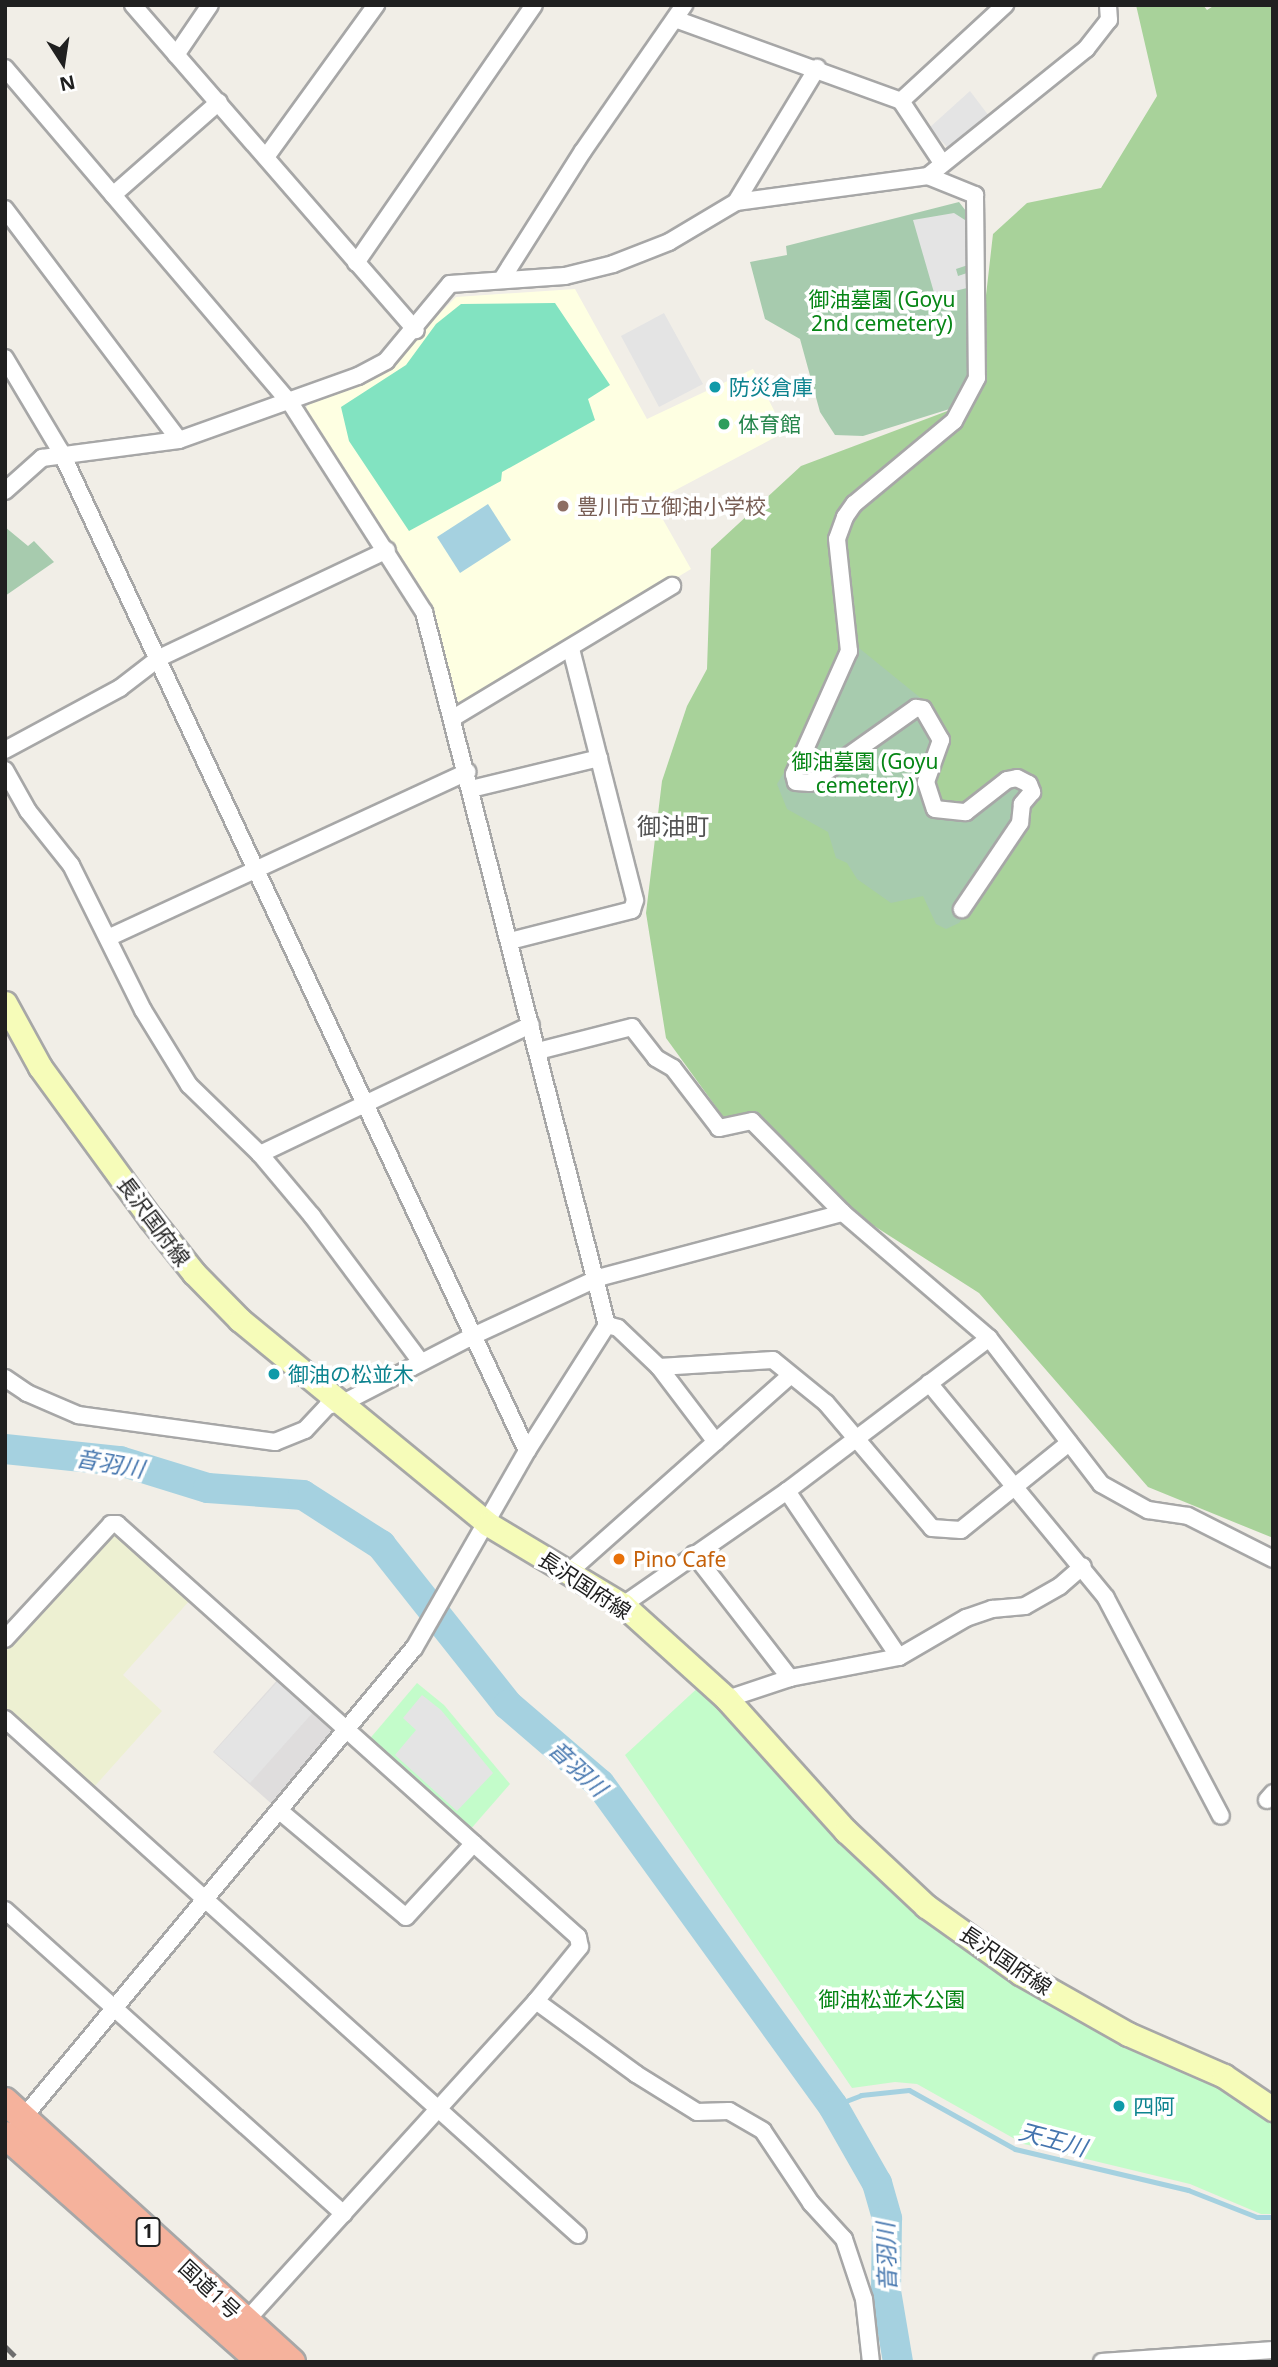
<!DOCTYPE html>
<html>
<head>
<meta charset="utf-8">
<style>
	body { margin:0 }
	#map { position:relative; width:1278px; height:2367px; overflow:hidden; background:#f1eee7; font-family:"Noto Sans","Noto Sans JP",sans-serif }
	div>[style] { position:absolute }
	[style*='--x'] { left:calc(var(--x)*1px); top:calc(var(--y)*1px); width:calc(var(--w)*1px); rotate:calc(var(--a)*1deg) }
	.residential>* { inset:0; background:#dfdddd }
	.education>* { inset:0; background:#feffe2 }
	.farmland>* { inset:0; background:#edf0d2 }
	.forest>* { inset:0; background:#a8d29a }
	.cemetery>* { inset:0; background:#a7cbae }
	.park>* { inset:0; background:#c3fcca }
	.pitch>* { inset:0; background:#82e3c1 }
	.parking>* { inset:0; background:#e4e4e4 }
	.water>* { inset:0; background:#a5d1e0 }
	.stream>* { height:5px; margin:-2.5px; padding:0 2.5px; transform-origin:2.5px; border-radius:2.5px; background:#a5d1e0 }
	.river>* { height:30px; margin:-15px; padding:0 15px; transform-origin:15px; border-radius:15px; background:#a5d1e0 }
	.roads { filter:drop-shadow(2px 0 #a7a7a7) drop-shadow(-2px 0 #a7a7a7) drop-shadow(0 2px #a7a7a7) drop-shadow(0 -2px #a7a7a7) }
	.minor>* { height:16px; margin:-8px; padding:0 8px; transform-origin:8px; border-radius:8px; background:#fff }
	.secondary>* { height:23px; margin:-11.5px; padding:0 11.5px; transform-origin:11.5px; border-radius:11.5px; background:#f6fcb9 }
	.trunk>* { height:26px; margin:-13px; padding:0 13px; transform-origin:13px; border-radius:13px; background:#f5b29c }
	.rail>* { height:5px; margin-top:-2.5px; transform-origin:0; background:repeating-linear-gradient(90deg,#6e6e6e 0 14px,transparent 0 28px) }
	.dots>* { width:19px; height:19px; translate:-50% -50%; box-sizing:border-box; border:4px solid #fff; border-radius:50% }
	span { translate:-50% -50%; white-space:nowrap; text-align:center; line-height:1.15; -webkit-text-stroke:7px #fff; paint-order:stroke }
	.shield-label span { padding:2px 5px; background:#fff; border:2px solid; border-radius:5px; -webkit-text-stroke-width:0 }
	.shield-label { font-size:19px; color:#202020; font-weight:700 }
	.park-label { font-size:21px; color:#078616 }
	.culture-label { font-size:21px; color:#0d838f }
	.left { translate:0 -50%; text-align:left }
	.leisure-label { font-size:21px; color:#27864d }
	.education-label { font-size:21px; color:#785e54 }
	.street-label { font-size:21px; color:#202020 }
	.food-label { font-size:21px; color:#c56008 }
	.water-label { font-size:23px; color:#4475ae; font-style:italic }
	.quarter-label { font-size:24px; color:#535353 }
	.frame { position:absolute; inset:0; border:7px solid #202020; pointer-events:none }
	.north { position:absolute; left:28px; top:28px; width:70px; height:70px; -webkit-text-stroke:5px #fff; paint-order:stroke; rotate:168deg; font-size:19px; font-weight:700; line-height:28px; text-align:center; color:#202020 }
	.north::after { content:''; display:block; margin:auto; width:24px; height:32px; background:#202020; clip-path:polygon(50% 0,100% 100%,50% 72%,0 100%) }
</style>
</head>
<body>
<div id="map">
	<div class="residential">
		<div style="clip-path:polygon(280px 1677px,341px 1731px,274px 1806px,213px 1752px)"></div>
	</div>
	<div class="education">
		<div style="clip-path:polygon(575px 289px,647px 419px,753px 369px,785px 432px,653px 502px,691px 569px,460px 709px,430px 601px,306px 408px,312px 398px,401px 352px,456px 297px)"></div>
	</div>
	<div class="farmland">
		<div style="clip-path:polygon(113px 1529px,191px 1599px,123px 1675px,162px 1711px,94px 1787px,5px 1708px,5px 1650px)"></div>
	</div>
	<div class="forest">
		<div style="clip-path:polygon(1136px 5px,1203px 5px,1207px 10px,1215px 5px,1273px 5px,1273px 1538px,1148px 1487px,979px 1293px,857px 1215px,756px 1111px,724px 1118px,666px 1038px,646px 913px,662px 781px,687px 706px,707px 669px,711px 549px,801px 466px,974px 401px,993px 234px,1027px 203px,1101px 188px,1157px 96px)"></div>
	</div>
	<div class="cemetery">
		<div style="clip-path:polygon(959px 202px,969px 215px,969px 382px,956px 407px,863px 436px,835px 435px,820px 412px,800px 339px,765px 319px,750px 262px,787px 255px,786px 246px)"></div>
		<div style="clip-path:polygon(5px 527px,28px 546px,34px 541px,54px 562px,5px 596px)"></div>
		<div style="clip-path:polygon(859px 648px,928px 704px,947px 744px,934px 780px,941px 805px,961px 807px,1024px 775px,1027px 807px,1023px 832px,959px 923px,946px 929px,936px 924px,923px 896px,891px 903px,857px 879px,847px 863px,836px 858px,828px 832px,787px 809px,777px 784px)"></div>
	</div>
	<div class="park">
		<div style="clip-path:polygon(417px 1683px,444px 1705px,510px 1784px,469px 1831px,367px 1742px)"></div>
		<div style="clip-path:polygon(702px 1684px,837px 1841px,917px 1917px,1015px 1984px,1169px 2060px,1273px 2121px,1273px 2214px,1261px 2214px,1190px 2184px,1024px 2144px,917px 2084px,895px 2082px,852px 2088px,625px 1755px)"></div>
	</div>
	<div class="pitch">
		<div style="clip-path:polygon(555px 303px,610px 385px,588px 399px,595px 420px,502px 472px,501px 481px,409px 531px,349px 441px,341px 407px,406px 365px,436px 324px,461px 304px)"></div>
	</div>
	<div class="parking">
		<div style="clip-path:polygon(970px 91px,992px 120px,950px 150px,929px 128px)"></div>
		<div style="clip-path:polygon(954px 213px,965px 220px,968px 265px,956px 269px,958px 276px,967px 273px,967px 288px,935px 296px,913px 220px)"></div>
		<div style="clip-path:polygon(664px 313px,703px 384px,659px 407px,621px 336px)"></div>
		<div style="clip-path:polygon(280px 1679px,315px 1710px,250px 1783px,214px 1752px)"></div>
		<div style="clip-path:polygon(422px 1695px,441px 1710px,493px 1773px,457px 1811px,395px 1755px,416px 1730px,403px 1718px)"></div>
	</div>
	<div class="water">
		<div style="clip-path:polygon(488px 504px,511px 540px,460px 573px,437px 537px)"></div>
	</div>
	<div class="stream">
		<div style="--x:833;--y:2106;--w:30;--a:-21"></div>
		<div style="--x:861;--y:2095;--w:48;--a:-5.9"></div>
		<div style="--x:909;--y:2090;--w:121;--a:29.1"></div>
		<div style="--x:1015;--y:2149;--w:178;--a:13.3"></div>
		<div style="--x:1188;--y:2190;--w:74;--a:21.4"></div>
		<div style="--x:1257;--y:2217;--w:16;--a:0"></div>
	</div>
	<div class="river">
		<div style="--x:5;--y:1449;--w:116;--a:6"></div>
		<div style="--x:120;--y:1461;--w:92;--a:17.1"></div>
		<div style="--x:208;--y:1488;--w:95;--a:4.2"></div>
		<div style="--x:303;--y:1495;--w:93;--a:32.7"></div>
		<div style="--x:381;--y:1545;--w:204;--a:51.6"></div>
		<div style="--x:508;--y:1705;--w:121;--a:40.7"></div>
		<div style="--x:600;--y:1784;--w:397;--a:54.1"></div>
		<div style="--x:833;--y:2106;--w:89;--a:60.3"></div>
		<div style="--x:877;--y:2183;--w:37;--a:74"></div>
		<div style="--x:887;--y:2219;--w:72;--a:90.8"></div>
		<div style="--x:886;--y:2291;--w:72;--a:80.4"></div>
	</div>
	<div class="roads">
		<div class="minor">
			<div style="--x:133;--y:5;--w:431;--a:49"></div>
			<div style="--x:675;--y:19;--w:240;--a:19.9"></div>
			<div style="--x:901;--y:101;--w:142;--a:-42.7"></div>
			<div style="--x:176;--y:55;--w:60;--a:-55.8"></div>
			<div style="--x:5;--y:68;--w:441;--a:49.6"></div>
			<div style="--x:291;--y:404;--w:247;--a:57.4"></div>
			<div style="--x:424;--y:612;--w:736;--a:75.61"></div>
			<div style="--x:607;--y:1325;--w:149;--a:122.4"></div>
			<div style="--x:527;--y:1451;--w:227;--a:119.8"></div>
			<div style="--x:414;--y:1648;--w:619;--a:129.76"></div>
			<div style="--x:901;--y:101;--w:74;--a:56.5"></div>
			<div style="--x:266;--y:157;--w:188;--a:-54.1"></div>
			<div style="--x:928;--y:176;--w:203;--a:-38.8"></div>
			<div style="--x:1086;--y:49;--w:37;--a:-52"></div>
			<div style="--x:1109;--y:20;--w:15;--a:-94"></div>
			<div style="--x:113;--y:195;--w:141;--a:-41.3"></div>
			<div style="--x:736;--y:202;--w:157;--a:-58.8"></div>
			<div style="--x:5;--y:209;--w:289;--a:53"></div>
			<div style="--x:356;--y:263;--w:313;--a:-55.4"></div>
			<div style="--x:502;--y:279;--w:151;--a:-57.7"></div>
			<div style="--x:583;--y:151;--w:178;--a:-55.3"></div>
			<div style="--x:5;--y:358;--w:109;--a:59.2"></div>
			<div style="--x:61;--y:452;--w:1102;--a:64.99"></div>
			<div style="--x:5;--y:491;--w:50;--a:-41.7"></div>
			<div style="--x:42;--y:458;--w:138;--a:-7.5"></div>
			<div style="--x:179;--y:440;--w:190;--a:-19.7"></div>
			<div style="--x:358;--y:376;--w:32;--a:-28"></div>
			<div style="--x:386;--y:361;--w:100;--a:-50.3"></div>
			<div style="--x:450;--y:284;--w:115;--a:-4"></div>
			<div style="--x:565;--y:276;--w:49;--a:-14"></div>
			<div style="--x:613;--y:264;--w:60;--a:-21.4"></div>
			<div style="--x:669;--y:242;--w:78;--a:-30.8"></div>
			<div style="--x:736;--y:202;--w:194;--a:-7.7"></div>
			<div style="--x:928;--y:176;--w:51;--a:22"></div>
			<div style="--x:975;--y:195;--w:183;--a:89.4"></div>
			<div style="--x:977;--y:378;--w:49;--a:118.1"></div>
			<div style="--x:954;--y:421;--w:130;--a:140.3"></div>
			<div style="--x:854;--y:504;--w:16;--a:125"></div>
			<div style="--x:845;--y:517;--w:23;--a:110"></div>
			<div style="--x:837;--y:539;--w:113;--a:83.9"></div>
			<div style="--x:849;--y:651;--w:135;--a:114.1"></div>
			<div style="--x:794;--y:774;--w:8;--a:76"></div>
			<div style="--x:796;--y:782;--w:14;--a:4"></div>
			<div style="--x:810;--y:783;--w:130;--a:-35.3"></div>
			<div style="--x:916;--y:708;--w:7;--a:8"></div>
			<div style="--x:923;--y:709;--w:36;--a:60"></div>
			<div style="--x:941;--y:740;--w:45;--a:109.7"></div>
			<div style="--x:926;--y:782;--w:28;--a:72"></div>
			<div style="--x:935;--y:809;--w:31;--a:6"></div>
			<div style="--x:966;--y:812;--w:52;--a:-38"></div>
			<div style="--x:1007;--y:780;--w:10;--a:-11"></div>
			<div style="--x:1017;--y:778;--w:13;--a:27"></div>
			<div style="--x:1029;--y:784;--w:9;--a:69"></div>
			<div style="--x:1032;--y:792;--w:16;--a:130"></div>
			<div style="--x:1022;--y:804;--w:19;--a:96"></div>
			<div style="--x:1020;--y:823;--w:104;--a:124"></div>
			<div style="--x:453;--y:718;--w:256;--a:-31.1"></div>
			<div style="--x:5;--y:750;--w:131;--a:-28.3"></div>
			<div style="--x:120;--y:688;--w:49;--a:-37.6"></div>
			<div style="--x:159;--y:658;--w:252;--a:-25.3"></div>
			<div style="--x:5;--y:770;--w:47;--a:60.7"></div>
			<div style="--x:28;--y:811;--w:69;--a:51.5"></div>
			<div style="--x:71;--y:865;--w:162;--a:63.6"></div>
			<div style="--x:143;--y:1010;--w:88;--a:58.5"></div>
			<div style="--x:189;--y:1085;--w:99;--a:44.2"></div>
			<div style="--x:260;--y:1154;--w:81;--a:50"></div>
			<div style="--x:312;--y:1216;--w:182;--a:53.3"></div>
			<div style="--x:471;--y:789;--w:132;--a:-13.6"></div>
			<div style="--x:108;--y:938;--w:396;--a:-24.8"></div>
			<div style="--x:510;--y:941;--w:126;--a:-14.3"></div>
			<div style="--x:632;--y:910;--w:10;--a:-73"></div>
			<div style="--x:635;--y:900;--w:259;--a:-104.3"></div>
			<div style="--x:260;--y:1154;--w:300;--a:-25.5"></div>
			<div style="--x:843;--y:1213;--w:192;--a:40.6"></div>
			<div style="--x:989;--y:1338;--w:184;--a:52.5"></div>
			<div style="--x:1101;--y:1484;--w:54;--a:29"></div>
			<div style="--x:1148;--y:1510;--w:40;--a:8.5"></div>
			<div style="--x:1188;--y:1516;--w:95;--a:26.8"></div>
			<div style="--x:607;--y:1325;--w:11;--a:15"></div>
			<div style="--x:618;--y:1328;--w:57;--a:43.6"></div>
			<div style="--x:659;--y:1367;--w:114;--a:-3.5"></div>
			<div style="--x:773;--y:1360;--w:68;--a:39.1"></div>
			<div style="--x:826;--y:1403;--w:164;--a:49.7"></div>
			<div style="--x:932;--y:1528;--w:29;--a:4"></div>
			<div style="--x:961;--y:1530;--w:139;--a:-38.9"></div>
			<div style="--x:659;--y:1367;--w:94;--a:52.8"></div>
			<div style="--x:5;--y:1378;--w:27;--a:34"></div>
			<div style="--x:27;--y:1393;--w:56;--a:23.3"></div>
			<div style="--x:78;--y:1415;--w:199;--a:7.8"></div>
			<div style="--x:275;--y:1442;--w:32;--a:-22"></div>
			<div style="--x:305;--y:1430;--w:33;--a:-47"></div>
			<div style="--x:327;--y:1406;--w:18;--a:-13"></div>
			<div style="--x:345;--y:1402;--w:142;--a:-27.3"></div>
			<div style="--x:471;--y:1337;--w:140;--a:-24.9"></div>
			<div style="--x:598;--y:1278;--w:253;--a:-14.9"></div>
			<div style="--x:843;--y:1213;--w:129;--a:-134.7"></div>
			<div style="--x:752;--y:1121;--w:34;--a:168"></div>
			<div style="--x:719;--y:1128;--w:76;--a:-127.5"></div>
			<div style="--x:673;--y:1068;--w:20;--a:-150"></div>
			<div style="--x:656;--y:1058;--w:39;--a:-128"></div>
			<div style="--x:632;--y:1027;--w:97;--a:165.7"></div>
			<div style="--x:929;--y:1383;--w:278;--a:50.5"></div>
			<div style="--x:1106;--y:1598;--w:246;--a:62.2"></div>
			<div style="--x:787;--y:1491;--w:200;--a:56"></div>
			<div style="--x:694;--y:1554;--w:157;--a:52.3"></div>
			<div style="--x:569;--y:1572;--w:294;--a:-41.6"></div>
			<div style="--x:623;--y:1605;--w:200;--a:-34.8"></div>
			<div style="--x:787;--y:1491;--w:253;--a:-37.1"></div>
			<div style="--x:5;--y:1639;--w:156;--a:-47.3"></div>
			<div style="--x:111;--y:1524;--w:6;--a:0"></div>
			<div style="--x:117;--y:1524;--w:619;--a:41.86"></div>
			<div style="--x:578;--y:1937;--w:10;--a:79"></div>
			<div style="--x:580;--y:1947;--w:70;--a:129.2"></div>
			<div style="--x:536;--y:2001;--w:433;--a:132.2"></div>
			<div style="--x:727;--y:1699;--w:66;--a:-18.4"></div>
			<div style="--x:790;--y:1678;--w:111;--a:-10.9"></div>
			<div style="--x:899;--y:1657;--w:78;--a:-30.2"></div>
			<div style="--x:966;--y:1618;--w:28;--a:-19"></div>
			<div style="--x:992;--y:1609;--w:33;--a:-5"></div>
			<div style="--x:1025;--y:1606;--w:40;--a:-29.7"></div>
			<div style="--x:1060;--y:1586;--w:30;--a:-41"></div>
			<div style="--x:5;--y:1719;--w:771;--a:42"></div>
			<div style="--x:1267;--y:1800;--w:9;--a:-49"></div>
			<div style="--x:281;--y:1812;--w:163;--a:40"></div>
			<div style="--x:406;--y:1917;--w:100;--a:-47.4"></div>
			<div style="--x:5;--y:1910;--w:455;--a:41.9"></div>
			<div style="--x:536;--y:2001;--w:124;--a:36.1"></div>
			<div style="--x:636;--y:2074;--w:72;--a:31.9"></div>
			<div style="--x:697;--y:2112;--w:32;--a:-2"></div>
			<div style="--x:729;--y:2111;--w:39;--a:30"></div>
			<div style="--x:763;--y:2131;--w:87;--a:56.3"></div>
			<div style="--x:811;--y:2203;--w:49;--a:47.5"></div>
			<div style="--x:844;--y:2239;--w:63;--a:71.6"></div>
			<div style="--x:864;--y:2299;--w:63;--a:83.7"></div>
			<div style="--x:1102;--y:2362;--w:171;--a:-4"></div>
		</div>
		<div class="secondary">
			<div style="--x:5;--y:1003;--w:73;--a:61.3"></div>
			<div style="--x:40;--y:1067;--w:188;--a:53.9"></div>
			<div style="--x:151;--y:1219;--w:69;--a:51.5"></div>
			<div style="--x:194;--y:1273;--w:66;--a:45.6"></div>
			<div style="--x:240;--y:1320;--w:321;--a:39.4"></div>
			<div style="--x:488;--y:1524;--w:157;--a:31"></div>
			<div style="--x:623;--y:1605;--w:140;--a:42.1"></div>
			<div style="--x:727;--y:1699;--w:178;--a:48"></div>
			<div style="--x:846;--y:1831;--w:110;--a:43.2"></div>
			<div style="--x:926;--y:1906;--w:115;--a:35.5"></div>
			<div style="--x:1020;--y:1973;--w:124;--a:29.5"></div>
			<div style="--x:1128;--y:2034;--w:105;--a:23.6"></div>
			<div style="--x:1224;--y:2076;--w:59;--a:34"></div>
		</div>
		<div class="trunk">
			<div style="--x:5;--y:2101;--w:388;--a:42.3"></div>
			<div style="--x:5;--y:2135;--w:342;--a:41.6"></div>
		</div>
	</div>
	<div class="rail">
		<div style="--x:5;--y:2346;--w:23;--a:45"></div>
	</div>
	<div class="dots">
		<div style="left:715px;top:387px;background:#0f9aa8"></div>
		<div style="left:724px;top:424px;background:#2e9e5b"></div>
		<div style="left:563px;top:506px;background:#8d6e63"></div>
		<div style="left:274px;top:1374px;background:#0f9aa8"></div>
		<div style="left:619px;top:1559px;background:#e8710a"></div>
		<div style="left:1119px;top:2106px;background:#0f9aa8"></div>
	</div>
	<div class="shield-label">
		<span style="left:148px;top:2232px">1</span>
	</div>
	<div class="park-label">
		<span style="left:882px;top:311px">御油墓園 (Goyu<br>2nd cemetery)</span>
		<span style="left:865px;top:773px">御油墓園 (Goyu<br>cemetery)</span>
		<span style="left:892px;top:1999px">御油松並木公園</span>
	</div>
	<div class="culture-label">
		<span class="left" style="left:729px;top:387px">防災倉庫</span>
		<span class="left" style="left:288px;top:1374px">御油の松並木</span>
		<span class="left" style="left:1133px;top:2106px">四阿</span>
	</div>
	<div class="leisure-label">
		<span class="left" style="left:738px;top:424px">体育館</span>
	</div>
	<div class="education-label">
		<span class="left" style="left:577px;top:506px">豊川市立御油小学校</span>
	</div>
	<div class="street-label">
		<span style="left:154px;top:1221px;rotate:53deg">長沢国府線</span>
		<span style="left:585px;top:1585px;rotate:33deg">長沢国府線</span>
		<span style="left:1006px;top:1960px;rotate:34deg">長沢国府線</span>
		<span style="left:210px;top:2289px;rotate:43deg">国道1号</span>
	</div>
	<div class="food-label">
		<span class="left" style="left:633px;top:1559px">Pino Cafe</span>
	</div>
	<div class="water-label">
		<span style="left:110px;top:1463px;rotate:10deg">音羽川</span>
		<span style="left:578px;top:1768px;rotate:43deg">音羽川</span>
		<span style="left:1053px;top:2139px;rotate:15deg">天王川</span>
		<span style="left:886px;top:2257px;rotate:-92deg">音羽川</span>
	</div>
	<div class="quarter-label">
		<span style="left:673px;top:826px">御油町</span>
	</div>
	<div class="frame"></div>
	<div class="north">N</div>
</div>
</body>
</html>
